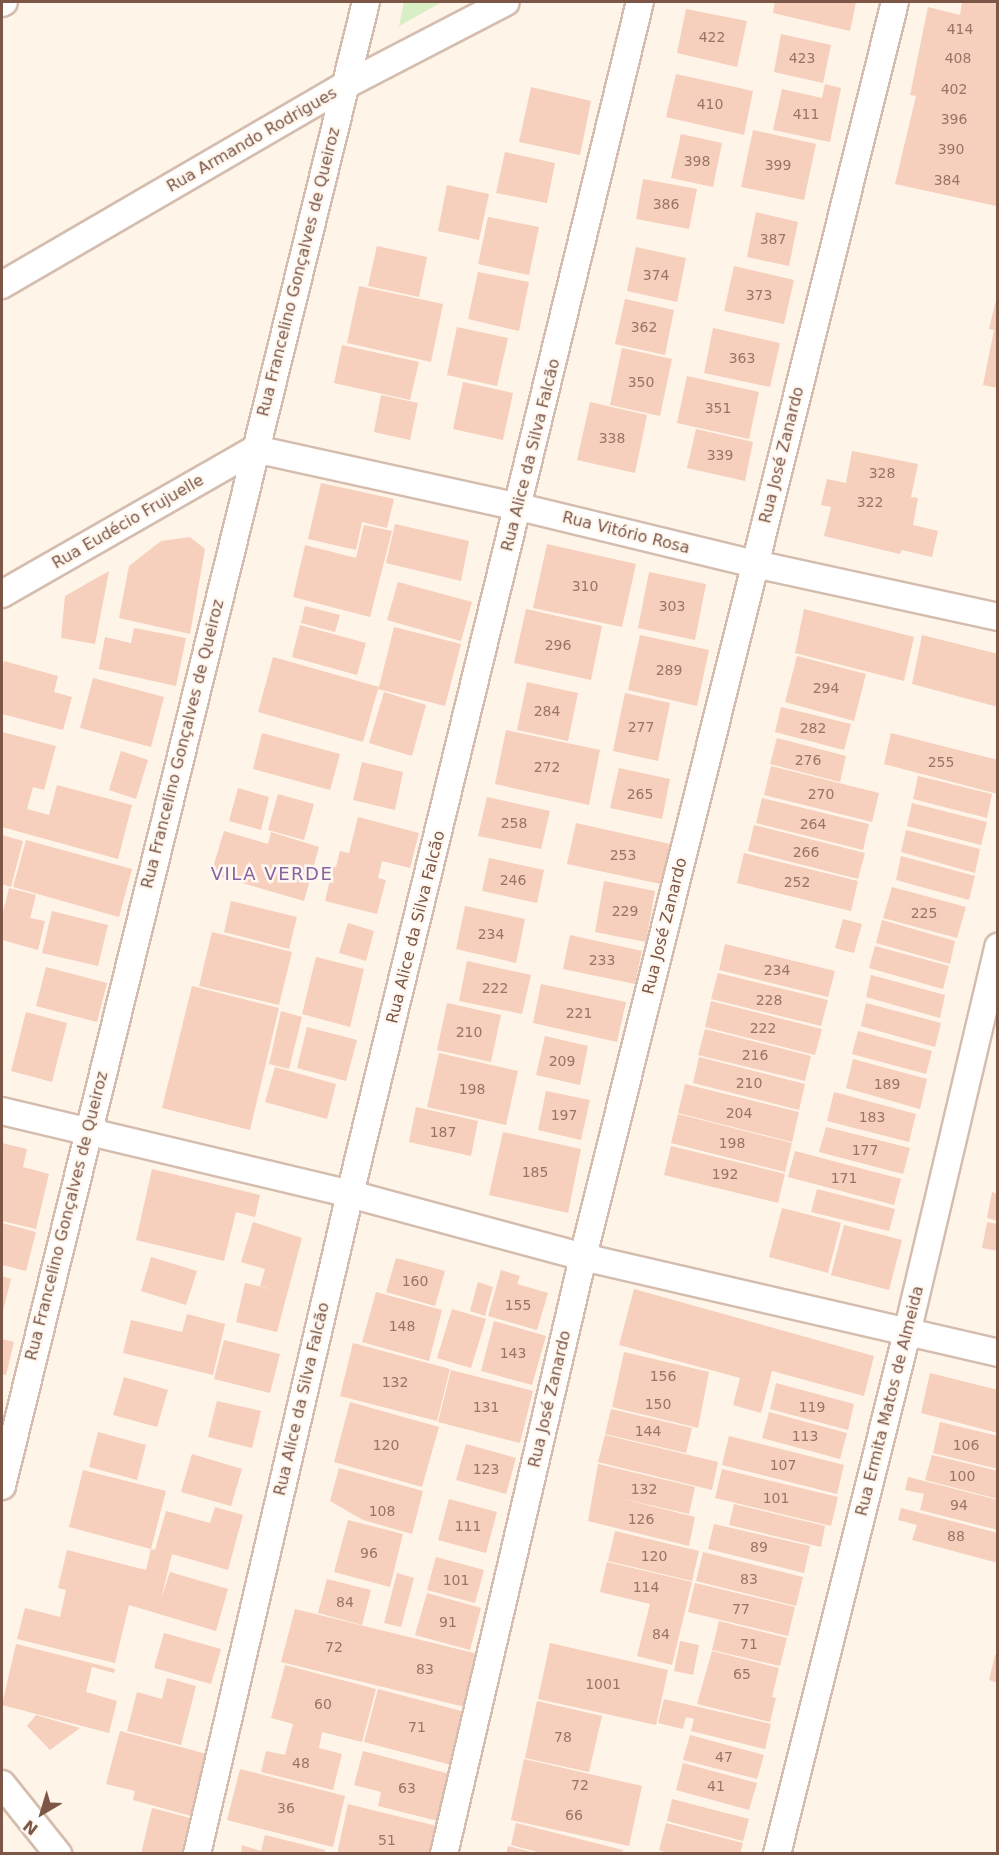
<!DOCTYPE html>
<html>
<head>
<meta charset="utf-8">
<style>
	body { margin:0 }
	#map { position:relative; width:999px; height:1855px; overflow:hidden; background:#fef4e8; font-family:"DejaVu Sans",sans-serif }
	div>[style] { position:absolute }
	[style*='--x'] { left:calc(var(--x)*1px); top:calc(var(--y)*1px); width:calc(var(--w)*1px); rotate:calc(var(--a)*1deg) }
	.green>* { inset:0; background:#d8eec4 }
	.building>* { inset:0; background:#f6cfbd }
	.roads { filter:drop-shadow(2px 0 #d4bdae) drop-shadow(-2px 0 #d4bdae) drop-shadow(0 2px #d4bdae) drop-shadow(0 -2px #d4bdae) }
	.street>* { height:26px; margin:-13px; padding:0 13px; transform-origin:13px; border-radius:13px; background:#fff }
	span { translate:-50% -50%; white-space:nowrap; text-align:center; line-height:1.15; -webkit-text-stroke:5px #fff8f0; paint-order:stroke }
	.number-label { font-size:14px; color:#9a7565 }
	.number-label span { -webkit-text-stroke-width:0 }
	.street-label { font-size:16px; color:#7c5748 }
	.neighbourhood-label { font-size:18px; color:#87649f; letter-spacing:1.5px }
	.frame { position:absolute; inset:0; border:3px solid #7c5748; pointer-events:none }
	.north { position:absolute; left:12px; top:1783px; width:60px; height:60px; -webkit-text-stroke:4px #fff8f0; paint-order:stroke; rotate:218deg; font-size:16px; font-weight:700; line-height:24px; text-align:center; color:#7c5748 }
	.north::after { content:''; display:block; margin:auto; width:21px; height:27px; background:#7c5748; clip-path:polygon(50% 0,100% 100%,50% 72%,0 100%) }
</style>
</head>
<body>
<div id="map">
	<div class="green">
		<div style="clip-path:polygon(404px 2px,442px 2px,399px 26px)"></div>
	</div>
	<div class="building">
		<div style="clip-path:polygon(775px 2px,856px 2px,850px 31px,773px 13px)"></div>
		<div style="clip-path:polygon(962px 2px,998px 2px,996px 206px,895px 184px,916px 96px,910px 95px,928px 7px,960px 15px)"></div>
		<div style="clip-path:polygon(686px 9px,747px 21px,737px 67px,677px 53px)"></div>
		<div style="clip-path:polygon(781px 34px,831px 45px,823px 83px,774px 72px)"></div>
		<div style="clip-path:polygon(676px 74px,753px 91px,744px 135px,666px 117px)"></div>
		<div style="clip-path:polygon(825px 84px,841px 88px,830px 142px,773px 130px,782px 89px,822px 98px)"></div>
		<div style="clip-path:polygon(531px 87px,591px 101px,580px 155px,519px 142px)"></div>
		<div style="clip-path:polygon(753px 130px,816px 144px,804px 200px,741px 187px)"></div>
		<div style="clip-path:polygon(681px 134px,722px 143px,713px 187px,671px 178px)"></div>
		<div style="clip-path:polygon(505px 152px,555px 163px,547px 203px,496px 193px)"></div>
		<div style="clip-path:polygon(643px 179px,697px 189px,689px 229px,636px 219px)"></div>
		<div style="clip-path:polygon(447px 185px,489px 194px,479px 240px,438px 231px)"></div>
		<div style="clip-path:polygon(756px 212px,798px 222px,789px 266px,747px 257px)"></div>
		<div style="clip-path:polygon(488px 217px,539px 227px,529px 275px,478px 264px)"></div>
		<div style="clip-path:polygon(377px 246px,427px 257px,419px 297px,368px 286px)"></div>
		<div style="clip-path:polygon(636px 247px,686px 258px,677px 302px,627px 291px)"></div>
		<div style="clip-path:polygon(734px 266px,794px 280px,784px 324px,724px 311px)"></div>
		<div style="clip-path:polygon(478px 272px,529px 282px,519px 331px,468px 319px)"></div>
		<div style="clip-path:polygon(359px 286px,443px 304px,431px 362px,347px 343px)"></div>
		<div style="clip-path:polygon(997px 296px,998px 296px,998px 388px,983px 385px,994px 330px,989px 329px)"></div>
		<div style="clip-path:polygon(625px 299px,674px 310px,665px 355px,615px 344px)"></div>
		<div style="clip-path:polygon(457px 327px,508px 338px,497px 386px,447px 375px)"></div>
		<div style="clip-path:polygon(713px 328px,780px 343px,770px 387px,704px 373px)"></div>
		<div style="clip-path:polygon(342px 345px,419px 362px,410px 400px,334px 383px)"></div>
		<div style="clip-path:polygon(622px 348px,672px 359px,660px 416px,610px 405px)"></div>
		<div style="clip-path:polygon(687px 376px,759px 392px,749px 439px,677px 423px)"></div>
		<div style="clip-path:polygon(463px 382px,513px 393px,503px 440px,453px 429px)"></div>
		<div style="clip-path:polygon(381px 395px,418px 403px,410px 440px,374px 432px)"></div>
		<div style="clip-path:polygon(590px 402px,647px 415px,635px 473px,577px 460px)"></div>
		<div style="clip-path:polygon(696px 429px,753px 442px,745px 481px,687px 468px)"></div>
		<div style="clip-path:polygon(852px 451px,918px 464px,911px 497px,918px 498px,913px 525px,938px 531px,932px 557px,902px 550px,900px 554px,824px 536px,831px 507px,821px 505px,827px 479px,846px 483px)"></div>
		<div style="clip-path:polygon(321px 483px,394px 499px,387px 528px,362px 522px,356px 550px,308px 539px)"></div>
		<div style="clip-path:polygon(395px 524px,469px 541px,461px 581px,386px 563px)"></div>
		<div style="clip-path:polygon(364px 525px,392px 531px,370px 617px,293px 597px,305px 545px,356px 558px)"></div>
		<div style="clip-path:polygon(190px 537px,205px 549px,190px 634px,119px 618px,129px 566px,161px 541px)"></div>
		<div style="clip-path:polygon(547px 544px,636px 564px,622px 627px,533px 608px)"></div>
		<div style="clip-path:polygon(109px 571px,95px 644px,61px 638px,65px 596px)"></div>
		<div style="clip-path:polygon(649px 572px,706px 584px,695px 640px,638px 628px)"></div>
		<div style="clip-path:polygon(398px 582px,472px 602px,461px 641px,387px 620px)"></div>
		<div style="clip-path:polygon(305px 606px,340px 615px,335px 632px,301px 623px)"></div>
		<div style="clip-path:polygon(526px 609px,602px 626px,591px 680px,514px 663px)"></div>
		<div style="clip-path:polygon(804px 609px,914px 637px,904px 681px,795px 653px)"></div>
		<div style="clip-path:polygon(300px 625px,366px 643px,357px 675px,292px 657px)"></div>
		<div style="clip-path:polygon(394px 627px,461px 644px,445px 706px,378px 689px,363px 742px,258px 712px,273px 657px,379px 687px)"></div>
		<div style="clip-path:polygon(134px 628px,186px 638px,176px 686px,99px 669px,105px 637px,131px 643px)"></div>
		<div style="clip-path:polygon(640px 635px,709px 650px,697px 706px,628px 690px)"></div>
		<div style="clip-path:polygon(922px 635px,998px 654px,998px 707px,912px 684px)"></div>
		<div style="clip-path:polygon(797px 656px,866px 674px,854px 721px,785px 702px)"></div>
		<div style="clip-path:polygon(4px 661px,58px 676px,54px 692px,72px 697px,63px 730px,2px 714px,2px 673px)"></div>
		<div style="clip-path:polygon(93px 678px,164px 697px,151px 747px,80px 728px)"></div>
		<div style="clip-path:polygon(527px 682px,578px 693px,568px 741px,517px 730px)"></div>
		<div style="clip-path:polygon(384px 692px,426px 705px,412px 756px,369px 743px)"></div>
		<div style="clip-path:polygon(625px 693px,670px 703px,658px 761px,613px 751px)"></div>
		<div style="clip-path:polygon(781px 707px,851px 724px,844px 750px,775px 732px)"></div>
		<div style="clip-path:polygon(506px 730px,600px 750px,589px 805px,495px 784px)"></div>
		<div style="clip-path:polygon(2px 732px,56px 746px,44px 790px,33px 787px,27px 809px,49px 815px,57px 785px,132px 805px,118px 859px,2px 827px)"></div>
		<div style="clip-path:polygon(262px 733px,340px 754px,330px 790px,253px 769px)"></div>
		<div style="clip-path:polygon(891px 733px,998px 760px,998px 794px,884px 764px)"></div>
		<div style="clip-path:polygon(777px 738px,846px 756px,840px 782px,770px 764px)"></div>
		<div style="clip-path:polygon(121px 751px,148px 760px,136px 799px,109px 790px)"></div>
		<div style="clip-path:polygon(362px 762px,403px 772px,395px 810px,353px 800px)"></div>
		<div style="clip-path:polygon(771px 766px,879px 793px,872px 822px,764px 795px)"></div>
		<div style="clip-path:polygon(619px 768px,670px 779px,662px 819px,610px 808px)"></div>
		<div style="clip-path:polygon(918px 776px,992px 794px,987px 818px,913px 799px)"></div>
		<div style="clip-path:polygon(238px 788px,269px 797px,261px 830px,229px 821px)"></div>
		<div style="clip-path:polygon(278px 794px,314px 804px,304px 840px,268px 830px)"></div>
		<div style="clip-path:polygon(487px 797px,550px 811px,541px 849px,478px 836px)"></div>
		<div style="clip-path:polygon(762px 798px,869px 824px,863px 850px,756px 823px)"></div>
		<div style="clip-path:polygon(912px 803px,987px 822px,981px 845px,907px 826px)"></div>
		<div style="clip-path:polygon(358px 817px,419px 833px,410px 868px,382px 861px,378px 878px,386px 880px,377px 914px,325px 901px,333px 867px,336px 867px,340px 851px,349px 853px)"></div>
		<div style="clip-path:polygon(576px 823px,679px 846px,670px 886px,567px 864px)"></div>
		<div style="clip-path:polygon(754px 825px,865px 853px,858px 879px,748px 851px)"></div>
		<div style="clip-path:polygon(906px 830px,980px 849px,975px 873px,901px 852px)"></div>
		<div style="clip-path:polygon(224px 831px,268px 844px,271px 832px,319px 847px,304px 901px,211px 874px)"></div>
		<div style="clip-path:polygon(2px 835px,23px 841px,11px 887px,2px 884px)"></div>
		<div style="clip-path:polygon(26px 840px,132px 869px,119px 917px,13px 887px)"></div>
		<div style="clip-path:polygon(744px 853px,858px 881px,851px 911px,737px 883px)"></div>
		<div style="clip-path:polygon(901px 856px,975px 876px,969px 900px,896px 880px)"></div>
		<div style="clip-path:polygon(489px 858px,544px 870px,537px 903px,482px 891px)"></div>
		<div style="clip-path:polygon(604px 881px,655px 891px,646px 942px,595px 932px)"></div>
		<div style="clip-path:polygon(892px 887px,966px 907px,957px 938px,883px 918px)"></div>
		<div style="clip-path:polygon(9px 888px,36px 895px,30px 918px,45px 921px,38px 950px,2px 940px,2px 916px)"></div>
		<div style="clip-path:polygon(231px 901px,297px 917px,289px 949px,224px 932px)"></div>
		<div style="clip-path:polygon(465px 906px,525px 919px,516px 963px,456px 949px)"></div>
		<div style="clip-path:polygon(52px 911px,108px 925px,98px 966px,42px 953px)"></div>
		<div style="clip-path:polygon(843px 919px,862px 924px,854px 953px,835px 948px)"></div>
		<div style="clip-path:polygon(882px 920px,955px 941px,950px 964px,876px 943px)"></div>
		<div style="clip-path:polygon(348px 923px,374px 931px,366px 961px,339px 953px)"></div>
		<div style="clip-path:polygon(212px 932px,292px 952px,279px 1005px,199px 986px)"></div>
		<div style="clip-path:polygon(570px 935px,642px 951px,635px 984px,563px 969px)"></div>
		<div style="clip-path:polygon(725px 944px,835px 971px,828px 997px,719px 970px)"></div>
		<div style="clip-path:polygon(875px 946px,949px 966px,943px 989px,869px 968px)"></div>
		<div style="clip-path:polygon(316px 957px,364px 969px,350px 1027px,302px 1014px)"></div>
		<div style="clip-path:polygon(467px 961px,531px 975px,522px 1014px,459px 1001px)"></div>
		<div style="clip-path:polygon(46px 967px,107px 983px,97px 1022px,36px 1006px)"></div>
		<div style="clip-path:polygon(718px 973px,828px 1000px,821px 1026px,711px 999px)"></div>
		<div style="clip-path:polygon(871px 975px,945px 995px,940px 1018px,866px 997px)"></div>
		<div style="clip-path:polygon(541px 984px,626px 1002px,617px 1042px,533px 1023px)"></div>
		<div style="clip-path:polygon(192px 986px,279px 1008px,250px 1130px,162px 1108px)"></div>
		<div style="clip-path:polygon(711px 1001px,822px 1029px,815px 1055px,705px 1027px)"></div>
		<div style="clip-path:polygon(447px 1003px,501px 1015px,491px 1062px,437px 1050px)"></div>
		<div style="clip-path:polygon(866px 1003px,941px 1023px,935px 1047px,861px 1026px)"></div>
		<div style="clip-path:polygon(281px 1011px,302px 1017px,289px 1069px,269px 1064px)"></div>
		<div style="clip-path:polygon(26px 1012px,67px 1023px,52px 1082px,11px 1071px)"></div>
		<div style="clip-path:polygon(307px 1027px,357px 1040px,346px 1081px,297px 1068px)"></div>
		<div style="clip-path:polygon(705px 1029px,811px 1056px,805px 1081px,698px 1055px)"></div>
		<div style="clip-path:polygon(858px 1031px,932px 1051px,926px 1074px,852px 1054px)"></div>
		<div style="clip-path:polygon(545px 1036px,588px 1046px,580px 1085px,536px 1075px)"></div>
		<div style="clip-path:polygon(439px 1053px,518px 1071px,506px 1125px,427px 1107px)"></div>
		<div style="clip-path:polygon(699px 1057px,805px 1084px,799px 1110px,693px 1083px)"></div>
		<div style="clip-path:polygon(853px 1059px,927px 1079px,920px 1109px,846px 1088px)"></div>
		<div style="clip-path:polygon(275px 1067px,336px 1084px,327px 1119px,265px 1102px)"></div>
		<div style="clip-path:polygon(685px 1084px,799px 1112px,792px 1142px,678px 1113px)"></div>
		<div style="clip-path:polygon(546px 1091px,590px 1100px,581px 1140px,538px 1130px)"></div>
		<div style="clip-path:polygon(834px 1092px,916px 1114px,909px 1142px,827px 1121px)"></div>
		<div style="clip-path:polygon(416px 1107px,478px 1121px,471px 1156px,409px 1142px)"></div>
		<div style="clip-path:polygon(678px 1114px,792px 1143px,785px 1172px,671px 1143px)"></div>
		<div style="clip-path:polygon(826px 1127px,910px 1148px,903px 1174px,819px 1152px)"></div>
		<div style="clip-path:polygon(503px 1132px,581px 1149px,568px 1213px,489px 1195px)"></div>
		<div style="clip-path:polygon(2px 1143px,27px 1149px,23px 1167px,49px 1174px,36px 1229px,2px 1221px)"></div>
		<div style="clip-path:polygon(671px 1146px,785px 1174px,778px 1203px,664px 1175px)"></div>
		<div style="clip-path:polygon(795px 1151px,901px 1179px,894px 1205px,788px 1177px)"></div>
		<div style="clip-path:polygon(152px 1169px,260px 1195px,255px 1217px,236px 1212px,224px 1261px,136px 1240px)"></div>
		<div style="clip-path:polygon(817px 1189px,895px 1209px,889px 1231px,811px 1212px)"></div>
		<div style="clip-path:polygon(992px 1192px,998px 1194px,998px 1221px,987px 1218px)"></div>
		<div style="clip-path:polygon(782px 1208px,841px 1223px,828px 1273px,769px 1257px)"></div>
		<div style="clip-path:polygon(253px 1222px,302px 1238px,277px 1332px,236px 1322px,245px 1283px,279px 1291px,260px 1286px,265px 1269px,241px 1262px)"></div>
		<div style="clip-path:polygon(987px 1222px,998px 1224px,998px 1251px,982px 1248px)"></div>
		<div style="clip-path:polygon(2px 1223px,36px 1232px,26px 1271px,2px 1265px)"></div>
		<div style="clip-path:polygon(844px 1225px,902px 1240px,889px 1290px,831px 1275px)"></div>
		<div style="clip-path:polygon(151px 1257px,197px 1271px,186px 1305px,141px 1291px)"></div>
		<div style="clip-path:polygon(396px 1258px,445px 1271px,435px 1306px,386px 1292px)"></div>
		<div style="clip-path:polygon(501px 1270px,520px 1276px,517px 1284px,548px 1293px,537px 1330px,488px 1316px)"></div>
		<div style="clip-path:polygon(2px 1276px,11px 1279px,2px 1315px)"></div>
		<div style="clip-path:polygon(478px 1282px,493px 1287px,485px 1316px,470px 1311px)"></div>
		<div style="clip-path:polygon(634px 1289px,874px 1356px,864px 1396px,772px 1371px,761px 1413px,733px 1405px,740px 1378px,619px 1345px)"></div>
		<div style="clip-path:polygon(376px 1292px,442px 1310px,429px 1361px,362px 1342px)"></div>
		<div style="clip-path:polygon(452px 1309px,486px 1319px,471px 1368px,437px 1358px)"></div>
		<div style="clip-path:polygon(187px 1314px,225px 1324px,213px 1375px,123px 1353px,131px 1320px,182px 1332px)"></div>
		<div style="clip-path:polygon(494px 1321px,546px 1336px,532px 1385px,481px 1371px)"></div>
		<div style="clip-path:polygon(2px 1339px,14px 1342px,6px 1375px,2px 1374px)"></div>
		<div style="clip-path:polygon(224px 1340px,280px 1354px,270px 1393px,214px 1379px)"></div>
		<div style="clip-path:polygon(353px 1343px,450px 1369px,437px 1421px,340px 1396px)"></div>
		<div style="clip-path:polygon(624px 1352px,709px 1372px,698px 1428px,612px 1407px)"></div>
		<div style="clip-path:polygon(451px 1370px,533px 1391px,520px 1443px,438px 1422px)"></div>
		<div style="clip-path:polygon(930px 1373px,998px 1390px,998px 1433px,921px 1413px)"></div>
		<div style="clip-path:polygon(124px 1377px,168px 1390px,157px 1427px,113px 1415px)"></div>
		<div style="clip-path:polygon(776px 1383px,854px 1404px,848px 1430px,770px 1409px)"></div>
		<div style="clip-path:polygon(217px 1401px,261px 1411px,252px 1448px,208px 1437px)"></div>
		<div style="clip-path:polygon(350px 1402px,439px 1427px,422px 1487px,334px 1462px)"></div>
		<div style="clip-path:polygon(611px 1409px,692px 1428px,686px 1453px,605px 1434px)"></div>
		<div style="clip-path:polygon(769px 1412px,847px 1433px,840px 1459px,762px 1438px)"></div>
		<div style="clip-path:polygon(940px 1422px,998px 1436px,998px 1469px,933px 1453px)"></div>
		<div style="clip-path:polygon(98px 1432px,146px 1445px,137px 1480px,89px 1467px)"></div>
		<div style="clip-path:polygon(605px 1435px,718px 1462px,712px 1490px,598px 1462px)"></div>
		<div style="clip-path:polygon(729px 1436px,844px 1465px,837px 1494px,722px 1465px)"></div>
		<div style="clip-path:polygon(466px 1444px,516px 1458px,506px 1494px,456px 1480px)"></div>
		<div style="clip-path:polygon(192px 1454px,242px 1469px,231px 1506px,181px 1492px)"></div>
		<div style="clip-path:polygon(932px 1455px,998px 1471px,998px 1499px,925px 1480px)"></div>
		<div style="clip-path:polygon(598px 1464px,695px 1487px,689px 1514px,615px 1497px,695px 1517px,689px 1546px,588px 1521px)"></div>
		<div style="clip-path:polygon(339px 1468px,423px 1491px,412px 1534px,363px 1520px,330px 1501px)"></div>
		<div style="clip-path:polygon(722px 1469px,838px 1497px,831px 1526px,715px 1498px)"></div>
		<div style="clip-path:polygon(83px 1470px,166px 1491px,151px 1549px,69px 1527px)"></div>
		<div style="clip-path:polygon(908px 1477px,998px 1500px,998px 1530px,920px 1510px,924px 1494px,905px 1490px)"></div>
		<div style="clip-path:polygon(449px 1499px,497px 1512px,486px 1553px,438px 1540px)"></div>
		<div style="clip-path:polygon(734px 1504px,825px 1526px,821px 1547px,729px 1525px)"></div>
		<div style="clip-path:polygon(215px 1507px,243px 1515px,228px 1570px,172px 1554px,161px 1599px,170px 1572px,228px 1589px,216px 1631px,129px 1605px,115px 1663px,17px 1639px,25px 1608px,60px 1617px,66px 1590px,58px 1588px,67px 1550px,146px 1570px,151px 1549px,155px 1550px,166px 1511px,210px 1523px)"></div>
		<div style="clip-path:polygon(901px 1508px,998px 1533px,998px 1563px,912px 1540px,917px 1525px,898px 1520px)"></div>
		<div style="clip-path:polygon(348px 1520px,403px 1534px,390px 1587px,334px 1572px)"></div>
		<div style="clip-path:polygon(714px 1524px,810px 1546px,804px 1573px,708px 1549px)"></div>
		<div style="clip-path:polygon(615px 1531px,699px 1551px,692px 1581px,608px 1561px)"></div>
		<div style="clip-path:polygon(703px 1552px,803px 1577px,796px 1606px,696px 1581px)"></div>
		<div style="clip-path:polygon(436px 1557px,484px 1570px,475px 1603px,427px 1590px)"></div>
		<div style="clip-path:polygon(607px 1562px,692px 1582px,672px 1665px,637px 1656px,650px 1604px,600px 1592px)"></div>
		<div style="clip-path:polygon(397px 1573px,414px 1578px,401px 1627px,384px 1623px)"></div>
		<div style="clip-path:polygon(327px 1579px,371px 1590px,362px 1625px,318px 1613px)"></div>
		<div style="clip-path:polygon(695px 1583px,795px 1607px,788px 1636px,688px 1612px)"></div>
		<div style="clip-path:polygon(427px 1593px,481px 1608px,470px 1650px,415px 1635px)"></div>
		<div style="clip-path:polygon(295px 1609px,478px 1654px,465px 1707px,281px 1662px)"></div>
		<div style="clip-path:polygon(719px 1621px,787px 1638px,780px 1666px,712px 1650px)"></div>
		<div style="clip-path:polygon(164px 1633px,221px 1649px,211px 1684px,154px 1668px)"></div>
		<div style="clip-path:polygon(680px 1641px,699px 1645px,693px 1675px,674px 1671px)"></div>
		<div style="clip-path:polygon(550px 1643px,668px 1670px,656px 1725px,538px 1699px)"></div>
		<div style="clip-path:polygon(16px 1644px,115px 1669px,114px 1673px,92px 1667px,86px 1692px,117px 1701px,109px 1733px,2px 1705px)"></div>
		<div style="clip-path:polygon(712px 1651px,779px 1668px,772px 1697px,776px 1698px,770px 1722px,697px 1704px)"></div>
		<div style="clip-path:polygon(995px 1655px,998px 1655px,998px 1683px,989px 1680px)"></div>
		<div style="clip-path:polygon(285px 1665px,376px 1689px,362px 1742px,322px 1732px,319px 1748px,342px 1754px,333px 1790px,261px 1772px,266px 1751px,285px 1755px,293px 1724px,271px 1718px)"></div>
		<div style="clip-path:polygon(167px 1678px,196px 1686px,181px 1745px,127px 1731px,137px 1692px,162px 1699px)"></div>
		<div style="clip-path:polygon(378px 1689px,469px 1713px,455px 1766px,364px 1742px)"></div>
		<div style="clip-path:polygon(664px 1699px,771px 1724px,765px 1749px,691px 1731px,694px 1719px,686px 1717px,683px 1729px,658px 1723px)"></div>
		<div style="clip-path:polygon(537px 1701px,602px 1716px,589px 1772px,525px 1758px)"></div>
		<div style="clip-path:polygon(36px 1715px,80px 1728px,50px 1750px,27px 1726px)"></div>
		<div style="clip-path:polygon(120px 1731px,207px 1754px,191px 1816px,133px 1800px,135px 1791px,106px 1784px)"></div>
		<div style="clip-path:polygon(690px 1735px,764px 1755px,757px 1779px,683px 1760px)"></div>
		<div style="clip-path:polygon(363px 1751px,450px 1774px,438px 1821px,378px 1806px,381px 1792px,354px 1785px)"></div>
		<div style="clip-path:polygon(524px 1759px,642px 1786px,629px 1846px,511px 1820px)"></div>
		<div style="clip-path:polygon(683px 1763px,757px 1783px,749px 1810px,676px 1790px)"></div>
		<div style="clip-path:polygon(240px 1769px,345px 1796px,333px 1847px,227px 1820px)"></div>
		<div style="clip-path:polygon(672px 1799px,749px 1819px,743px 1841px,667px 1821px)"></div>
		<div style="clip-path:polygon(348px 1804px,437px 1826px,430px 1854px,337px 1854px)"></div>
		<div style="clip-path:polygon(152px 1808px,190px 1818px,181px 1854px,141px 1854px)"></div>
		<div style="clip-path:polygon(516px 1823px,623px 1850px,622px 1854px,545px 1854px,511px 1845px)"></div>
		<div style="clip-path:polygon(666px 1823px,743px 1843px,740px 1854px,671px 1854px,659px 1850px)"></div>
		<div style="clip-path:polygon(265px 1835px,325px 1850px,324px 1854px,241px 1854px,242px 1845px,261px 1851px)"></div>
		<div style="clip-path:polygon(508px 1846px,535px 1853px,535px 1854px,506px 1854px)"></div>
	</div>
	<div class="roads">
		<div class="street">
			<div style="--x:2;--y:3;--w:2;--a:-27"></div>
			<div style="--x:2;--y:285;--w:396;--a:-30.2"></div>
			<div style="--x:344;--y:86;--w:182;--a:-27.4"></div>
			<div style="--x:2;--y:594;--w:292;--a:-29.8"></div>
			<div style="--x:255;--y:449;--w:270;--a:12.4"></div>
			<div style="--x:519;--y:507;--w:243;--a:13.6"></div>
			<div style="--x:755;--y:564;--w:249;--a:12.3"></div>
			<div style="--x:2;--y:1111;--w:358;--a:13.4"></div>
			<div style="--x:350;--y:1194;--w:241;--a:15.1"></div>
			<div style="--x:583;--y:1257;--w:426;--a:13"></div>
			<div style="--x:2;--y:1486;--w:1528;--a:-76.22"></div>
			<div style="--x:2;--y:1784;--w:90;--a:51.3"></div>
			<div style="--x:197;--y:1854;--w:678;--a:-76.95"></div>
			<div style="--x:350;--y:1194;--w:1227;--a:-76.33"></div>
			<div style="--x:444;--y:1854;--w:613;--a:-76.89"></div>
			<div style="--x:583;--y:1257;--w:1293;--a:-76.04"></div>
			<div style="--x:777;--y:1854;--w:537;--a:-75.99"></div>
			<div style="--x:907;--y:1333;--w:397;--a:-76.7"></div>
		</div>
	</div>
	<div class="number-label">
		<span style="left:960px;top:29px">414</span>
		<span style="left:712px;top:37px">422</span>
		<span style="left:802px;top:58px">423</span>
		<span style="left:958px;top:58px">408</span>
		<span style="left:954px;top:89px">402</span>
		<span style="left:710px;top:104px">410</span>
		<span style="left:806px;top:114px">411</span>
		<span style="left:954px;top:119px">396</span>
		<span style="left:951px;top:149px">390</span>
		<span style="left:697px;top:161px">398</span>
		<span style="left:778px;top:165px">399</span>
		<span style="left:947px;top:180px">384</span>
		<span style="left:666px;top:204px">386</span>
		<span style="left:773px;top:239px">387</span>
		<span style="left:656px;top:275px">374</span>
		<span style="left:759px;top:295px">373</span>
		<span style="left:644px;top:327px">362</span>
		<span style="left:742px;top:358px">363</span>
		<span style="left:641px;top:382px">350</span>
		<span style="left:718px;top:408px">351</span>
		<span style="left:612px;top:438px">338</span>
		<span style="left:720px;top:455px">339</span>
		<span style="left:882px;top:473px">328</span>
		<span style="left:870px;top:502px">322</span>
		<span style="left:585px;top:586px">310</span>
		<span style="left:672px;top:606px">303</span>
		<span style="left:558px;top:645px">296</span>
		<span style="left:669px;top:670px">289</span>
		<span style="left:826px;top:688px">294</span>
		<span style="left:547px;top:711px">284</span>
		<span style="left:641px;top:727px">277</span>
		<span style="left:813px;top:728px">282</span>
		<span style="left:808px;top:760px">276</span>
		<span style="left:941px;top:762px">255</span>
		<span style="left:547px;top:767px">272</span>
		<span style="left:640px;top:794px">265</span>
		<span style="left:821px;top:794px">270</span>
		<span style="left:514px;top:823px">258</span>
		<span style="left:813px;top:824px">264</span>
		<span style="left:806px;top:852px">266</span>
		<span style="left:623px;top:855px">253</span>
		<span style="left:513px;top:880px">246</span>
		<span style="left:797px;top:882px">252</span>
		<span style="left:625px;top:911px">229</span>
		<span style="left:924px;top:913px">225</span>
		<span style="left:491px;top:934px">234</span>
		<span style="left:602px;top:960px">233</span>
		<span style="left:777px;top:970px">234</span>
		<span style="left:495px;top:988px">222</span>
		<span style="left:769px;top:1000px">228</span>
		<span style="left:579px;top:1013px">221</span>
		<span style="left:763px;top:1028px">222</span>
		<span style="left:469px;top:1032px">210</span>
		<span style="left:755px;top:1055px">216</span>
		<span style="left:562px;top:1061px">209</span>
		<span style="left:749px;top:1083px">210</span>
		<span style="left:887px;top:1084px">189</span>
		<span style="left:472px;top:1089px">198</span>
		<span style="left:739px;top:1113px">204</span>
		<span style="left:564px;top:1115px">197</span>
		<span style="left:872px;top:1117px">183</span>
		<span style="left:443px;top:1132px">187</span>
		<span style="left:732px;top:1143px">198</span>
		<span style="left:865px;top:1150px">177</span>
		<span style="left:535px;top:1172px">185</span>
		<span style="left:725px;top:1174px">192</span>
		<span style="left:844px;top:1178px">171</span>
		<span style="left:415px;top:1281px">160</span>
		<span style="left:518px;top:1305px">155</span>
		<span style="left:402px;top:1326px">148</span>
		<span style="left:513px;top:1353px">143</span>
		<span style="left:663px;top:1376px">156</span>
		<span style="left:395px;top:1382px">132</span>
		<span style="left:658px;top:1404px">150</span>
		<span style="left:486px;top:1407px">131</span>
		<span style="left:812px;top:1407px">119</span>
		<span style="left:648px;top:1431px">144</span>
		<span style="left:805px;top:1436px">113</span>
		<span style="left:386px;top:1445px">120</span>
		<span style="left:966px;top:1445px">106</span>
		<span style="left:783px;top:1465px">107</span>
		<span style="left:486px;top:1469px">123</span>
		<span style="left:962px;top:1476px">100</span>
		<span style="left:644px;top:1489px">132</span>
		<span style="left:776px;top:1498px">101</span>
		<span style="left:959px;top:1505px">94</span>
		<span style="left:382px;top:1511px">108</span>
		<span style="left:641px;top:1519px">126</span>
		<span style="left:468px;top:1526px">111</span>
		<span style="left:956px;top:1536px">88</span>
		<span style="left:759px;top:1547px">89</span>
		<span style="left:369px;top:1553px">96</span>
		<span style="left:654px;top:1556px">120</span>
		<span style="left:749px;top:1579px">83</span>
		<span style="left:456px;top:1580px">101</span>
		<span style="left:646px;top:1587px">114</span>
		<span style="left:345px;top:1602px">84</span>
		<span style="left:741px;top:1609px">77</span>
		<span style="left:448px;top:1622px">91</span>
		<span style="left:661px;top:1634px">84</span>
		<span style="left:749px;top:1644px">71</span>
		<span style="left:334px;top:1647px">72</span>
		<span style="left:425px;top:1669px">83</span>
		<span style="left:742px;top:1674px">65</span>
		<span style="left:603px;top:1684px">1001</span>
		<span style="left:323px;top:1704px">60</span>
		<span style="left:417px;top:1727px">71</span>
		<span style="left:563px;top:1737px">78</span>
		<span style="left:724px;top:1757px">47</span>
		<span style="left:301px;top:1763px">48</span>
		<span style="left:580px;top:1785px">72</span>
		<span style="left:716px;top:1786px">41</span>
		<span style="left:407px;top:1788px">63</span>
		<span style="left:286px;top:1808px">36</span>
		<span style="left:574px;top:1815px">66</span>
		<span style="left:387px;top:1840px">51</span>
	</div>
	<div class="street-label">
		<span style="left:252px;top:140px;rotate:-30deg">Rua Armando Rodrigues</span>
		<span style="left:299px;top:272px;rotate:-76deg">Rua Francelino Gonçalves de Queiroz</span>
		<span style="left:531px;top:455px;rotate:-76deg">Rua Alice da Silva Falcão</span>
		<span style="left:782px;top:455px;rotate:-76deg">Rua José Zanardo</span>
		<span style="left:128px;top:522px;rotate:-30deg">Rua Eudécio Frujuelle</span>
		<span style="left:626px;top:533px;rotate:14deg">Rua Vitório Rosa</span>
		<span style="left:183px;top:744px;rotate:-76deg">Rua Francelino Gonçalves de Queiroz</span>
		<span style="left:665px;top:926px;rotate:-76deg">Rua José Zanardo</span>
		<span style="left:416px;top:927px;rotate:-76deg">Rua Alice da Silva Falcão</span>
		<span style="left:67px;top:1216px;rotate:-76deg">Rua Francelino Gonçalves de Queiroz</span>
		<span style="left:302px;top:1399px;rotate:-77deg">Rua Alice da Silva Falcão</span>
		<span style="left:550px;top:1399px;rotate:-77deg">Rua José Zanardo</span>
		<span style="left:890px;top:1401px;rotate:-76deg">Rua Ermita Matos de Almeida</span>
	</div>
	<div class="neighbourhood-label">
		<span style="left:272px;top:874px">VILA VERDE</span>
	</div>
	<div class="frame"></div>
	<div class="north">N</div>
</div>
</body>
</html>
